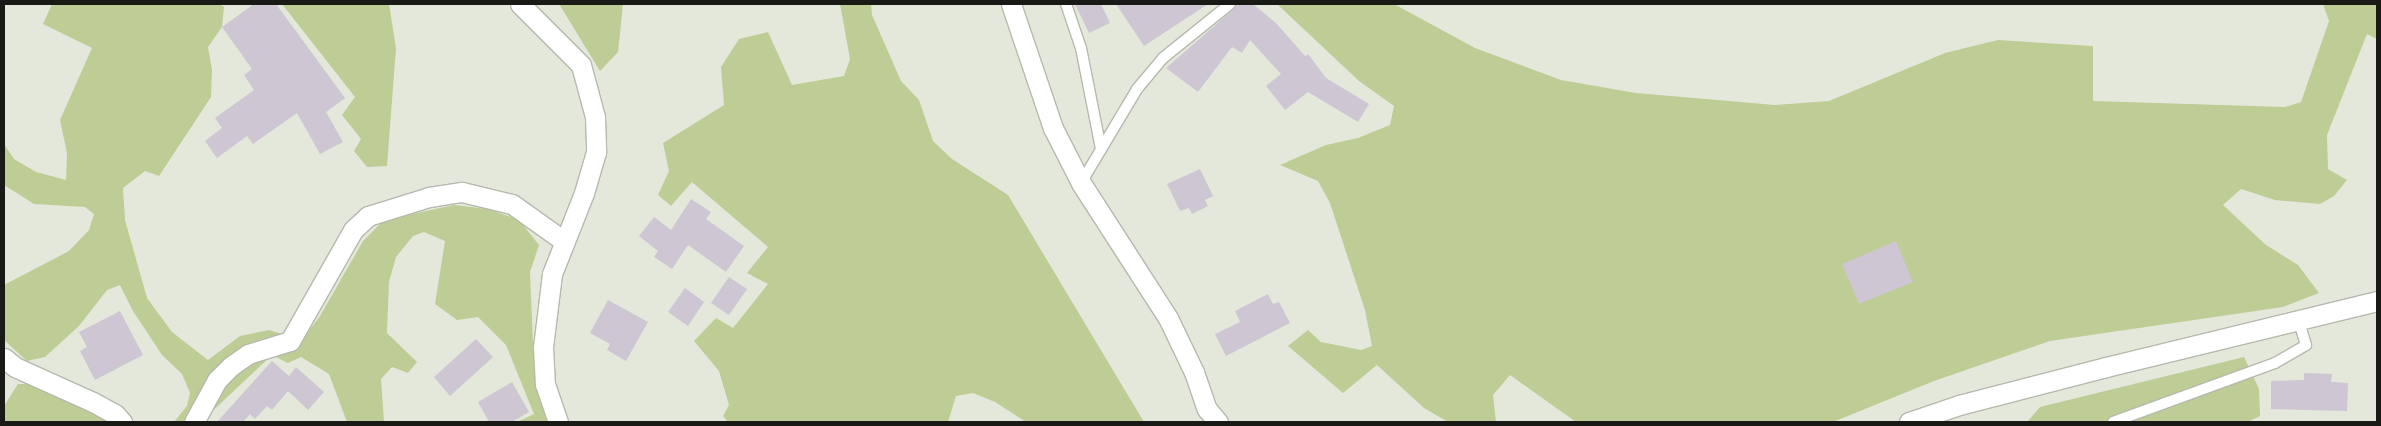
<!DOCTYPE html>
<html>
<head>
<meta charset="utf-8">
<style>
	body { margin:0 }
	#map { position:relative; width:2381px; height:426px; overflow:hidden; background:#e4e8db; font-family:Rubik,sans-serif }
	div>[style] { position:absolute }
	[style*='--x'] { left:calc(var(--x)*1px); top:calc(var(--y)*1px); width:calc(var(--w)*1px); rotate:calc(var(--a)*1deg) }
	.green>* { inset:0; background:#becc95 }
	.building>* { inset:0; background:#cec6d2 }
	.roads { filter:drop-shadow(1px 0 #b5b9ad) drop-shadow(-1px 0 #b5b9ad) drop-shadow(0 1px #b5b9ad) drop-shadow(0 -1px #b5b9ad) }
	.lane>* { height:10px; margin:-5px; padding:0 5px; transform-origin:5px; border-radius:5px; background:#fff }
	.street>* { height:19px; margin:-9.5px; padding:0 9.5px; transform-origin:9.5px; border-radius:9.5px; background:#fff }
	span { translate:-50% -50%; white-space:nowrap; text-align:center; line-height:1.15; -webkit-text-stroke:4.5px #f2f5e8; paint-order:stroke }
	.frame { position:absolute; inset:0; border:5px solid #191a16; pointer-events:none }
</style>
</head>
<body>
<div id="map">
	<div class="green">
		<div style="clip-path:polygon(52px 4px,219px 4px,224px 7px,222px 27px,208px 47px,212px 70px,211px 97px,159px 176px,145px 171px,123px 188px,125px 220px,147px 298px,172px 332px,208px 360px,240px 336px,269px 330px,302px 340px,320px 316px,363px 241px,384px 220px,454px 205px,488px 209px,519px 220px,539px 245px,530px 272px,534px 368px,550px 422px,517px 422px,534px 414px,506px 345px,478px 317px,457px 320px,435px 304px,445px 241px,424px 232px,413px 236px,396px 257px,389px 282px,387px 333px,417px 362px,408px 373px,392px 367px,381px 379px,384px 422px,347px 422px,329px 374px,301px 357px,288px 363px,272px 355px,205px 418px,192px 422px,174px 422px,187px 406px,190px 393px,182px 374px,162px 355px,133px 311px,120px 285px,107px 290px,79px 326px,45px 357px,27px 361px,4px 340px,4px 285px,69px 251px,89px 230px,94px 214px,85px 207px,34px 204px,4px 185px,4px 144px,14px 159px,36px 172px,66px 180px,67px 153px,60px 120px,92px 48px,43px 24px)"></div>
		<div style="clip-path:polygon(282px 4px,389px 4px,396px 48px,387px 166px,367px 167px,354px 151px,361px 139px,342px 115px,355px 97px)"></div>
		<div style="clip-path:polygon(559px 4px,623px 4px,618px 52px,600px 71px)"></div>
		<div style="clip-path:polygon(840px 4px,871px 4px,872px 15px,901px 81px,919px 100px,933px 141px,952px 159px,1008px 195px,1144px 422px,1026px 422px,995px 402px,973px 393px,956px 396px,948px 422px,728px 422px,723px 416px,729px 405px,719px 371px,694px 341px,716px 318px,733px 328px,768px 284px,747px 273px,768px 247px,692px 182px,671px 206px,658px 195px,669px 171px,663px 143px,724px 105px,721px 67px,739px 39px,768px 32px,792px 85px,844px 76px,850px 59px)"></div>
		<div style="clip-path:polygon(1277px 4px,1394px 4px,1475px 48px,1561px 80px,1636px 93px,1775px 105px,1829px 101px,1945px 53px,1998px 40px,2093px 46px,2093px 101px,2285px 107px,2301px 102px,2329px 21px,2323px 4px,2377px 4px,2377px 39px,2367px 34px,2327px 135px,2328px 169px,2347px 180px,2334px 196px,2320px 204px,2275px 200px,2241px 189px,2223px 205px,2266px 245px,2298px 265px,2319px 293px,2283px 307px,2050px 341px,1934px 381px,1833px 422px,1576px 422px,1510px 375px,1493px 395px,1496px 422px,1448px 422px,1424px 408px,1377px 365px,1343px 393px,1288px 346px,1308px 330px,1321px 342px,1361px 350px,1372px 346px,1365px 310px,1330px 203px,1318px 181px,1280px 165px,1326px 145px,1358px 138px,1390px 125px,1394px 106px,1359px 81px)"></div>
		<div style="clip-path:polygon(2244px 357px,2259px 389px,2260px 416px,2248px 422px,2027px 422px,2040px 407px)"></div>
		<div style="clip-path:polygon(18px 384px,31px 384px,110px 422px,4px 422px,4px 406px)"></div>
	</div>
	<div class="building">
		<div style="clip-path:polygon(254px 4px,276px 4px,345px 98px,326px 112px,343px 142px,320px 154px,297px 113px,253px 144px,247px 136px,217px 158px,205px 141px,222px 128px,215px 118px,254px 90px,244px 75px,252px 69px,222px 27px)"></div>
		<div style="clip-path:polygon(1075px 4px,1101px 4px,1110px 23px,1089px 33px)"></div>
		<div style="clip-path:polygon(1116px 4px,1208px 4px,1144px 46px)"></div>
		<div style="clip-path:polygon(1237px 4px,1253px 4px,1276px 23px,1305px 56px,1308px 54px,1326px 78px,1369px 104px,1358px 122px,1308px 92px,1285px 110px,1266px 86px,1281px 74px,1250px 40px,1242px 53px,1232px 47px,1198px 92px,1166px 68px,1234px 9px)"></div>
		<div style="clip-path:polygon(1200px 169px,1213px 196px,1205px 200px,1208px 206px,1192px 214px,1189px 208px,1180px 211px,1167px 184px)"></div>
		<div style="clip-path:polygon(691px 199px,711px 212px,706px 219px,744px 246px,726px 272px,688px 245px,672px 269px,654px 257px,658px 251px,639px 236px,654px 217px,671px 230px)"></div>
		<div style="clip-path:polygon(1896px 241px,1913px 282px,1859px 304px,1842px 264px)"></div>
		<div style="clip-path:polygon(729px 277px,747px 289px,729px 315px,711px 303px)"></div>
		<div style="clip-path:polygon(685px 288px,704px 302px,688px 326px,668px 312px)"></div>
		<div style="clip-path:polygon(1268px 294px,1273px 304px,1279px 302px,1290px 323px,1226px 356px,1215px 334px,1240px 322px,1235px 311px)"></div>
		<div style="clip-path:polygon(608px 300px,648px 322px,626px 361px,607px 350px,610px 344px,590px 333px)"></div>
		<div style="clip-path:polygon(120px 311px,143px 355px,95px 380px,80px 351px,87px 347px,79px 332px)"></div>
		<div style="clip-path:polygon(476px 339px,493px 357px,450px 396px,434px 377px)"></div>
		<div style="clip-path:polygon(272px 361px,289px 376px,296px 367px,324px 392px,308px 410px,288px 391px,272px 410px,267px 406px,255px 419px,250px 414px,243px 422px,217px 422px)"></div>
		<div style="clip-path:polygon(2304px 373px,2332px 374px,2331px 382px,2348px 383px,2347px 411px,2271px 409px,2271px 381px,2304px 380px)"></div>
		<div style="clip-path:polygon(512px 382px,529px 412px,512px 422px,489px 422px,478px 402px)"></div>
	</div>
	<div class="roads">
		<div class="lane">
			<div style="--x:1066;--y:4;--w:46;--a:71.2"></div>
			<div style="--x:1081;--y:48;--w:103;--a:78.8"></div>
			<div style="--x:1081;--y:183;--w:109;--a:-59.2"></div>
			<div style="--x:1137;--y:89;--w:40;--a:-50"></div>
			<div style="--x:1163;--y:58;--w:86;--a:-38.9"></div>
			<div style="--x:2113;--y:422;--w:172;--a:-20"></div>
			<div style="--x:2275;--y:363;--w:36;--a:-30"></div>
			<div style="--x:2306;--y:345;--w:24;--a:-107"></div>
		</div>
		<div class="street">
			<div style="--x:520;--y:4;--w:86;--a:45"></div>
			<div style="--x:581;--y:65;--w:54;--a:74.9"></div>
			<div style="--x:595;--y:117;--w:35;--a:88"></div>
			<div style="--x:596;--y:152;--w:43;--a:106.3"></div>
			<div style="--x:584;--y:193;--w:87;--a:111.6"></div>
			<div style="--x:552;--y:274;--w:74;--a:97"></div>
			<div style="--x:543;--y:347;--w:37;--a:87"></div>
			<div style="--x:545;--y:384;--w:40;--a:71.1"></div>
			<div style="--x:1011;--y:4;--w:131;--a:71.3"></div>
			<div style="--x:1053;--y:128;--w:62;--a:63"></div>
			<div style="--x:1081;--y:183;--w:161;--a:57.2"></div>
			<div style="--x:1168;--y:318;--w:60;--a:64.3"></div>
			<div style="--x:1194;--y:372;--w:39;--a:71"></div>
			<div style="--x:1207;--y:409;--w:17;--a:50"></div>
			<div style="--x:4;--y:358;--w:14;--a:39"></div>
			<div style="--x:15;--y:367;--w:85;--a:24.2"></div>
			<div style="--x:93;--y:402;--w:25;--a:29"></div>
			<div style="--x:115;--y:414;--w:11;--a:49"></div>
			<div style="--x:194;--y:422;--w:48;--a:-61.3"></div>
			<div style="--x:217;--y:380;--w:20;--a:-45"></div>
			<div style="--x:231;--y:366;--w:21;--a:-35"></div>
			<div style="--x:248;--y:354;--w:44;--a:-17.2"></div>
			<div style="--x:290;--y:341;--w:128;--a:-60.4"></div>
			<div style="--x:353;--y:230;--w:21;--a:-43"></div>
			<div style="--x:368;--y:216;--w:64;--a:-17.3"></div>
			<div style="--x:429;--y:197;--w:33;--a:-9"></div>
			<div style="--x:462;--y:192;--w:51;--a:13.5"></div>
			<div style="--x:512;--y:204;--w:65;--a:35.6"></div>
			<div style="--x:1909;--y:422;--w:53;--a:-18.8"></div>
			<div style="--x:1959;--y:405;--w:152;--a:-14.5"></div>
			<div style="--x:2106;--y:367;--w:279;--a:-13.7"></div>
		</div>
	</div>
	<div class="frame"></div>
</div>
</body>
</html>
